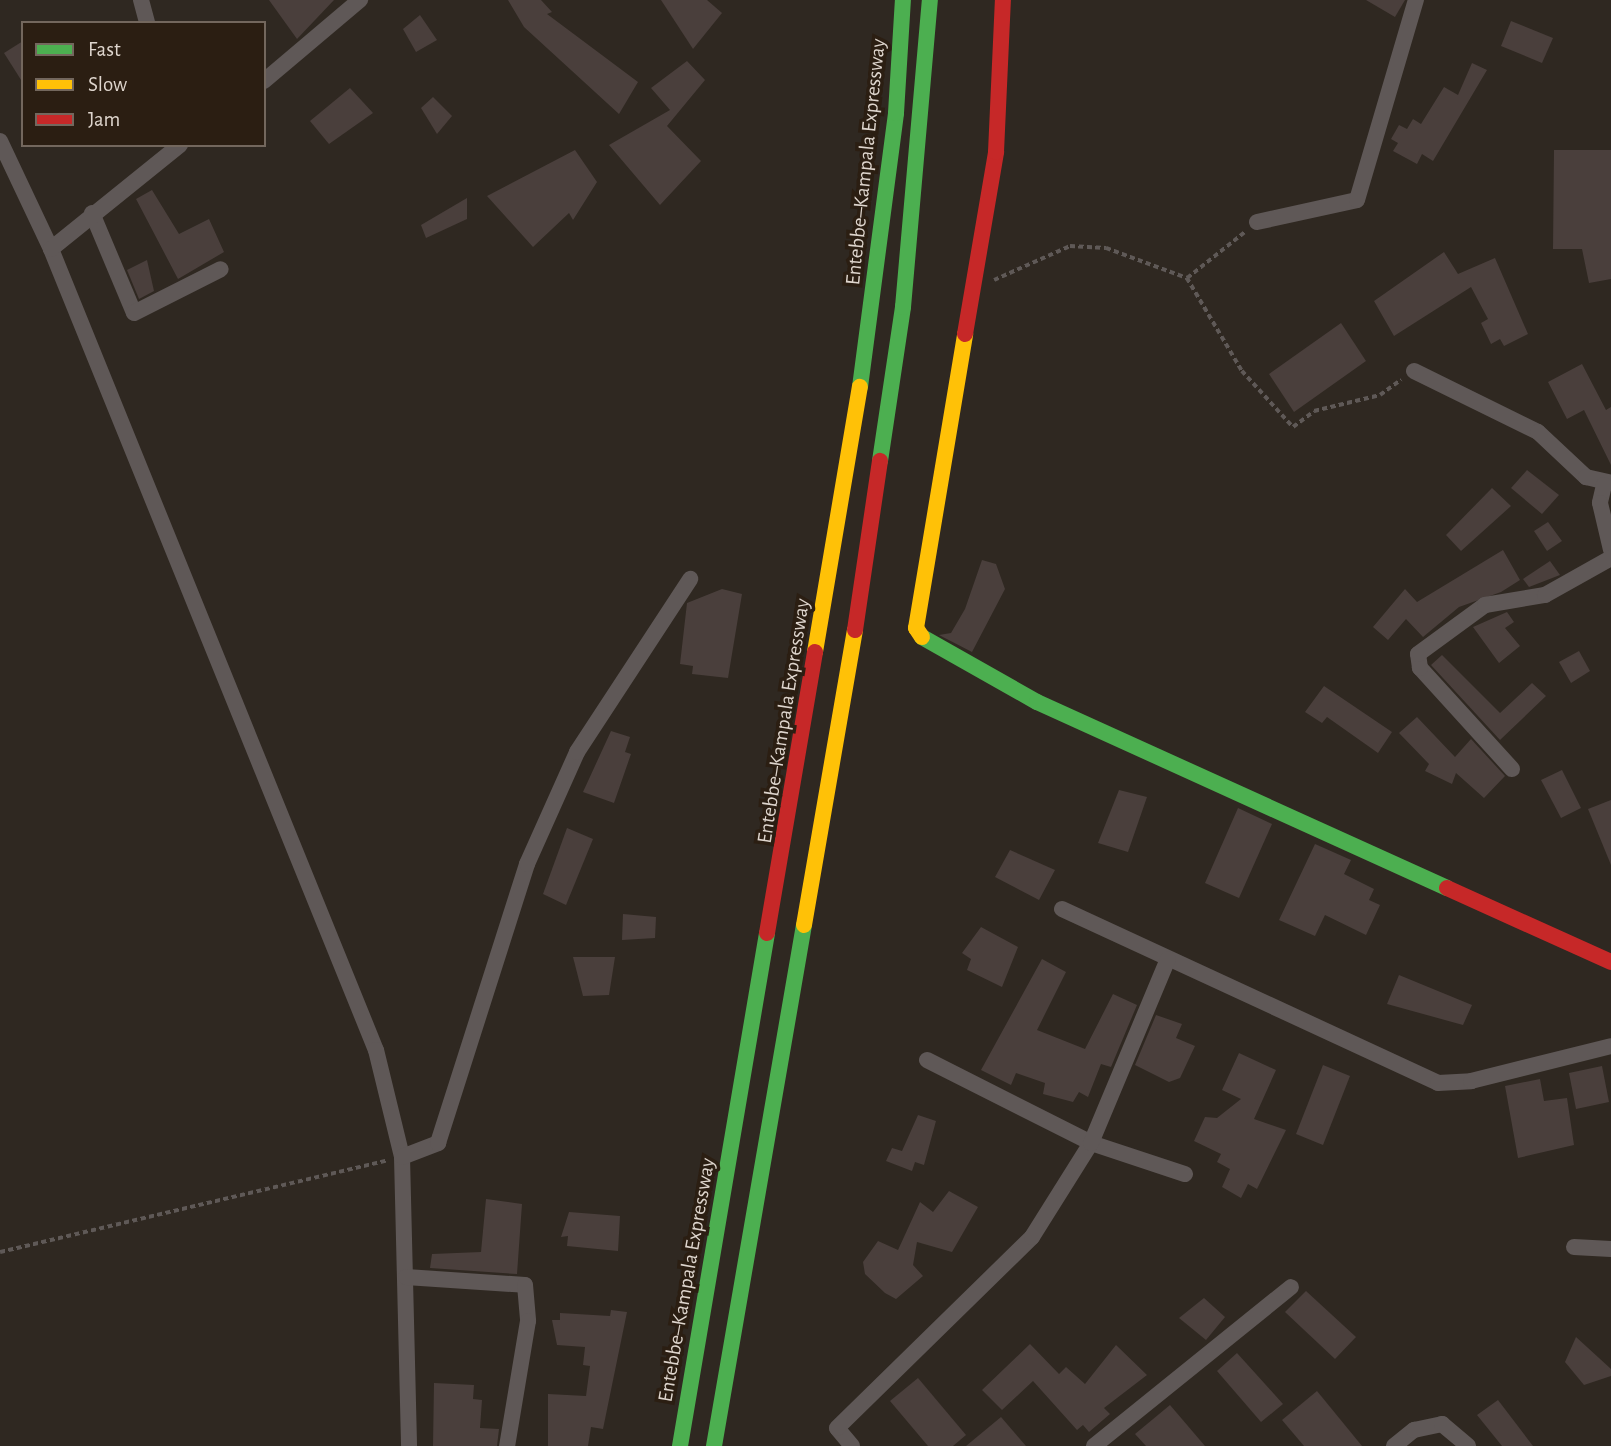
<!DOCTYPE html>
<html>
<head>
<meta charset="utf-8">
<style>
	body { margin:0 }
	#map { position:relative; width:1611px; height:1446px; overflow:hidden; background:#2f2821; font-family:"Alegreya Sans",sans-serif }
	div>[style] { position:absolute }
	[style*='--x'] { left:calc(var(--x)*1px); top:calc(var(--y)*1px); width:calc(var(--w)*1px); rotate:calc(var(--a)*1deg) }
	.building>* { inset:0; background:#4a3f3c }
	.path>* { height:3.5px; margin-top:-1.75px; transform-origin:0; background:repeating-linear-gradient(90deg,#5f5957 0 5px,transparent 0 8.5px) }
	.street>* { height:16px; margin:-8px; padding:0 8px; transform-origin:8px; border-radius:8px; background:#5f5857 }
	.fast>* { height:16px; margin:-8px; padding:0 8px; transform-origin:8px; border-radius:8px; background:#4caf50 }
	.slow>* { height:16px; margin:-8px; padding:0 8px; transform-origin:8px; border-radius:8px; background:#ffc107 }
	.jam>* { height:16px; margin:-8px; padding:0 8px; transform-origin:8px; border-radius:8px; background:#c62828 }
	span { translate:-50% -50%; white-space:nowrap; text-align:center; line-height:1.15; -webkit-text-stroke:7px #2b1e12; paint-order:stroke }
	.street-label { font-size:21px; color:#ded5cd }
	.legend { position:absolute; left:21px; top:21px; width:245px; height:126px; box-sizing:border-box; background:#2b1e12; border:2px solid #73675d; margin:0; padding:9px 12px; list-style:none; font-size:21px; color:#ded5cd }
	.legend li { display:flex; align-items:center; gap:14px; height:35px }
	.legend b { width:35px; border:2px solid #73675d }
</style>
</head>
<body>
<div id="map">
	<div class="building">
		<div style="clip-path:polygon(269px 0,334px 0,297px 39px)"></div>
		<div style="clip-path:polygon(508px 0,541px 0,552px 12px,547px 14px,638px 82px,619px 114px,524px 27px)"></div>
		<div style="clip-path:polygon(661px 0,707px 0,722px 13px,693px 49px)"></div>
		<div style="clip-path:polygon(1366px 0,1405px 0,1395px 17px)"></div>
		<div style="clip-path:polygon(420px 15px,437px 40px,416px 52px,403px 29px)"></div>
		<div style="clip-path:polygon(1511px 21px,1553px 38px,1542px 63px,1501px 46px)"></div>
		<div style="clip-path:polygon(23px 41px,23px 83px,4px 53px)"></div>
		<div style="clip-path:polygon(687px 61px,705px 80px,667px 126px,701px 161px,660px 205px,609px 145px,670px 110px,651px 88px)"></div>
		<div style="clip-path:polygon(1472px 63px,1487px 70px,1433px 161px,1422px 154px,1417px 164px,1393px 151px,1398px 143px,1391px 139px,1399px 125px,1407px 129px,1413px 119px,1421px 124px,1444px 87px,1458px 95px)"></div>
		<div style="clip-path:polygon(350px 88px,373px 113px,329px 144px,310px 121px)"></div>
		<div style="clip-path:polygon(433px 97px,452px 116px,437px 134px,421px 108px)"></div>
		<div style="clip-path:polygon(575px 150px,597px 182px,573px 220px,569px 213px,533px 247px,487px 196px)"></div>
		<div style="clip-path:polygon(1554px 150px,1611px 150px,1611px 279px,1589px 283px,1582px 249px,1553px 249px)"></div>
		<div style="clip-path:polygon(152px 190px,179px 234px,209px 219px,224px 252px,178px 279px,136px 199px)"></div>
		<div style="clip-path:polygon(467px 198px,467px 219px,426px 238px,421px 225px)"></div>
		<div style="clip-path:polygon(1444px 252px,1458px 274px,1495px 258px,1528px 334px,1504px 346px,1500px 339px,1491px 344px,1481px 323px,1488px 319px,1471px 287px,1394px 336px,1374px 301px)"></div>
		<div style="clip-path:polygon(147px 260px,154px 291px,139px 299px,127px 270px)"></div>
		<div style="clip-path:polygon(1341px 323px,1366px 361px,1294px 412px,1269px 374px)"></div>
		<div style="clip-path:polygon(1582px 364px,1606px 410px,1611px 407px,1611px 465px,1584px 410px,1567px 419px,1548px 382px)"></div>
		<div style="clip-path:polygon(1527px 470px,1559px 495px,1542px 514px,1511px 488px)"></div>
		<div style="clip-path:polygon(1492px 488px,1511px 506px,1461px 551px,1446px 535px)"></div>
		<div style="clip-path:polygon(1548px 522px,1562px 541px,1547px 551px,1534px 531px)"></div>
		<div style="clip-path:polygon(1503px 550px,1520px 580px,1501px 592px,1459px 607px,1423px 637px,1406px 619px,1388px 640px,1373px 627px,1405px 589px,1417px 602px)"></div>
		<div style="clip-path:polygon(982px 560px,996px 564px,1005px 589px,972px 652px,939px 635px,951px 633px,965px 609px)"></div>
		<div style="clip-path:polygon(1550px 561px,1560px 575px,1529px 587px,1523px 579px)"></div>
		<div style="clip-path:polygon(722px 589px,742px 594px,728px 678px,692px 674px,693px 666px,680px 664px,687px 603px)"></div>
		<div style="clip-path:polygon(1507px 612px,1514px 622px,1505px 628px,1520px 646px,1499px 663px,1473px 627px)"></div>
		<div style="clip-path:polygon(1579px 651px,1590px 671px,1571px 683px,1559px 662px)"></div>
		<div style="clip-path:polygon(1442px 655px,1500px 713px,1532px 683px,1546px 696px,1500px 740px,1431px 665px)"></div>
		<div style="clip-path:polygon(1324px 686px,1392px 732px,1378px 753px,1327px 717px,1322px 723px,1305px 712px)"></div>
		<div style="clip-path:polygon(1417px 717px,1455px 757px,1471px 739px,1505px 776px,1484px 798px,1456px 773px,1452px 784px,1425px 771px,1429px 764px,1399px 733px)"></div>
		<div style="clip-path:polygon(611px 731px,630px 737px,625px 752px,631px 754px,614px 803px,583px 792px)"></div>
		<div style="clip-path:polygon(1562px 770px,1581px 808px,1561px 818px,1541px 780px)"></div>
		<div style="clip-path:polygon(1119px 790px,1147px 797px,1128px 852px,1098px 843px)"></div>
		<div style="clip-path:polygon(1611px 800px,1611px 865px,1588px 809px)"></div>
		<div style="clip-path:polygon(1238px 808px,1272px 824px,1239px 898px,1205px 883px)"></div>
		<div style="clip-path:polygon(567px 828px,593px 839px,566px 905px,543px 894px)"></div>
		<div style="clip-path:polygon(1315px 844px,1351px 860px,1344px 874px,1374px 889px,1369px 900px,1380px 905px,1366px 935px,1325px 915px,1315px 936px,1279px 920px)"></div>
		<div style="clip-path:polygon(1010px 850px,1055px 870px,1039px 900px,995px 877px)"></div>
		<div style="clip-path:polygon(623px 914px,656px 917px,655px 938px,622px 940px)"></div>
		<div style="clip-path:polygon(981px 927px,1018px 947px,1002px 987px,967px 970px,971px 959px,962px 953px)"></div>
		<div style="clip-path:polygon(573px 957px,615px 957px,609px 995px,583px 996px)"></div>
		<div style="clip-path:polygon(1042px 959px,1066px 972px,1037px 1030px,1085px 1049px,1113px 994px,1137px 1005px,1111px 1067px,1101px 1064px,1088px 1097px,1079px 1092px,1073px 1102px,1043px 1094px,1045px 1083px,1016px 1073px,1011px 1085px,981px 1070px)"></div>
		<div style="clip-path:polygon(1399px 975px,1472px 1005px,1463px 1025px,1387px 1004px)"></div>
		<div style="clip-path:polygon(1156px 1015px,1182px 1024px,1176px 1038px,1195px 1046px,1180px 1078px,1169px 1082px,1135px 1065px)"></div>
		<div style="clip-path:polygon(1239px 1053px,1276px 1070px,1254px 1119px,1286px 1130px,1257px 1189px,1248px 1184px,1241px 1198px,1222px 1187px,1230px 1169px,1217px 1162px,1221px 1154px,1194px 1141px,1205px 1117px,1217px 1118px,1241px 1099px,1222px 1090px)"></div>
		<div style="clip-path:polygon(1323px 1065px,1350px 1076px,1323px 1145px,1296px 1134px)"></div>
		<div style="clip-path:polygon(1602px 1066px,1609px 1102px,1576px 1109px,1569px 1073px)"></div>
		<div style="clip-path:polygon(1540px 1079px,1544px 1101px,1567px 1098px,1574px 1145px,1518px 1158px,1505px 1086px)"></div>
		<div style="clip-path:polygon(918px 1115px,936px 1121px,924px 1165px,915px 1162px,912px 1171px,886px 1161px,892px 1148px,902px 1151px)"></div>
		<div style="clip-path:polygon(949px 1191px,978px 1207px,952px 1252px,917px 1242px,913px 1265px,923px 1276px,896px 1299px,885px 1293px,865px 1274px,863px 1262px,878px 1241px,898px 1250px,920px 1202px,933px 1212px)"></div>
		<div style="clip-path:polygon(486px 1199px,522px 1204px,517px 1274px,430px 1268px,432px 1254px,481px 1252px)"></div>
		<div style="clip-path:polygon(569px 1212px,620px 1216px,618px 1251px,567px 1246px,568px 1236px,561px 1237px)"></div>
		<div style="clip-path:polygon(1306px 1291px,1356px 1337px,1335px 1359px,1285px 1312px)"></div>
		<div style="clip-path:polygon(1204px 1298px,1225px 1317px,1206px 1340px,1179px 1318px)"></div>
		<div style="clip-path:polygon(611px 1310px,627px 1312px,603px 1429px,591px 1427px,588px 1446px,548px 1446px,548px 1394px,586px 1396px,590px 1366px,583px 1365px,585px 1347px,557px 1345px,552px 1320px,560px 1320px,560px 1313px,610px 1316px)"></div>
		<div style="clip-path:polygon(1576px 1337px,1611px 1369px,1611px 1376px,1584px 1385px,1565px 1362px)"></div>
		<div style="clip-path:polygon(1030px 1344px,1059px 1374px,1066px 1367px,1085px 1384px,1116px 1345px,1147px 1375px,1104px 1408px,1110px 1414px,1089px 1432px,1083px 1425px,1077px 1430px,1033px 1381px,1002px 1410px,982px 1390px)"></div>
		<div style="clip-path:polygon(1237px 1353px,1283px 1404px,1261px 1422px,1217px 1371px)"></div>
		<div style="clip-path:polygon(918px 1378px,966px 1435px,953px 1446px,928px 1446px,890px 1401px)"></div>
		<div style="clip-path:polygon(434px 1383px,474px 1385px,473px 1399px,482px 1400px,480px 1428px,499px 1429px,497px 1446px,433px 1446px)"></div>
		<div style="clip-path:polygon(1317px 1391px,1362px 1446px,1304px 1446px,1282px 1420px)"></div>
		<div style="clip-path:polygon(1498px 1400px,1533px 1446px,1502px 1446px,1477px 1415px)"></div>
		<div style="clip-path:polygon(1170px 1405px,1205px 1446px,1146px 1446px,1135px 1434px)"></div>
		<div style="clip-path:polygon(1001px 1417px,1026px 1446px,966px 1446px)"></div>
	</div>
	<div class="path">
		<div style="--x:1187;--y:278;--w:75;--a:-38.5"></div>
		<div style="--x:994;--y:280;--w:83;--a:-24.1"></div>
		<div style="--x:1070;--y:246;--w:36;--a:3"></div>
		<div style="--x:1106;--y:248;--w:86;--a:20.3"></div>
		<div style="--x:1187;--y:278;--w:108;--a:59.4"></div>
		<div style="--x:1242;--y:371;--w:76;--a:47.7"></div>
		<div style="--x:1293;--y:427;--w:26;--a:-37"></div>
		<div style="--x:1314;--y:411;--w:68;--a:-13.6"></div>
		<div style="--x:1380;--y:395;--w:26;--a:-36"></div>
		<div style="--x:0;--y:1252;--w:397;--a:-13.3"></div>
	</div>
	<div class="street">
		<div style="--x:141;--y:0;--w:24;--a:75"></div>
		<div style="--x:264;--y:81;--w:126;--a:-40.2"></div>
		<div style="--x:0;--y:141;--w:119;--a:64.7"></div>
		<div style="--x:51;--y:249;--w:864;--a:67.92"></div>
		<div style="--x:376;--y:1050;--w:110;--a:76.3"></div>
		<div style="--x:402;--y:1157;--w:289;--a:88.6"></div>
		<div style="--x:92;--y:213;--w:108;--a:67.2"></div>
		<div style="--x:134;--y:313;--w:97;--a:-26.8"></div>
		<div style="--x:1257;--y:222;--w:102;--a:-12.4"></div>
		<div style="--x:1357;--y:200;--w:209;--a:-73.6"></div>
		<div style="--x:51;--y:249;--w:166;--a:-38.9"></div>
		<div style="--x:1414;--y:371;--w:138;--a:26.2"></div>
		<div style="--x:1538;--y:432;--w:66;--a:43.2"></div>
		<div style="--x:1586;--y:477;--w:26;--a:13"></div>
		<div style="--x:1604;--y:485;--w:18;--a:103"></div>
		<div style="--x:1600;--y:503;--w:48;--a:76.8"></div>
		<div style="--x:1512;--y:769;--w:137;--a:-132.3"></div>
		<div style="--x:1420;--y:668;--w:14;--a:-98"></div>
		<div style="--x:1418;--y:654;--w:83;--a:-36.2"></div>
		<div style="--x:1485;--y:605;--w:61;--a:-9.5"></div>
		<div style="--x:1545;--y:595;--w:76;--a:-29.3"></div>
		<div style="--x:1062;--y:909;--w:414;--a:24.8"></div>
		<div style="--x:1438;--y:1083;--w:33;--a:-3"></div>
		<div style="--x:1471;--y:1081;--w:144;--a:-14"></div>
		<div style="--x:927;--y:1060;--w:184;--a:26.8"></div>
		<div style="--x:1091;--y:1143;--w:99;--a:18.3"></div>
		<div style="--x:402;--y:1157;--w:39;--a:-21"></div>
		<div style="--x:438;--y:1143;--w:293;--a:-72.3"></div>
		<div style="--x:527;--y:864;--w:123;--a:-65.9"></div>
		<div style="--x:577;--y:752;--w:207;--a:-56.8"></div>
		<div style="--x:1574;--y:1247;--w:37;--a:3"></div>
		<div style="--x:406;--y:1277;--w:119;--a:3.8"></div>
		<div style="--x:525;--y:1285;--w:36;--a:85"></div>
		<div style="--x:528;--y:1321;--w:127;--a:99.5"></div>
		<div style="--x:852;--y:1446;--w:23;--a:-130"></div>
		<div style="--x:837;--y:1428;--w:273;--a:-44.4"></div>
		<div style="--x:1032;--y:1237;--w:111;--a:-57.9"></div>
		<div style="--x:1091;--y:1143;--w:199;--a:-67.3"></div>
		<div style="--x:1094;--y:1446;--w:253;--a:-38.9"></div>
		<div style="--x:1394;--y:1446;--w:26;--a:-39"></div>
		<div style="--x:1414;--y:1430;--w:29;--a:-12"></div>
		<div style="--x:1442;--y:1424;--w:34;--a:40"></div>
	</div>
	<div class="fast">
		<div style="--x:860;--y:387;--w:276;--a:-82.5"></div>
		<div style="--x:896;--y:113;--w:113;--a:-86.5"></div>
		<div style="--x:880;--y:461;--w:156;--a:-81.5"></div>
		<div style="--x:903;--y:307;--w:308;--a:-85"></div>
		<div style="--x:922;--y:637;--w:132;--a:29.5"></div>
		<div style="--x:1037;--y:702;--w:450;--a:24.4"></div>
		<div style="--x:680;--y:1446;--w:520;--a:-80.37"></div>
		<div style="--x:714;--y:1446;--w:529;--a:-80.2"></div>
	</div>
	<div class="slow">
		<div style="--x:922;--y:637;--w:11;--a:-124"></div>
		<div style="--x:916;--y:628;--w:298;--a:-80.5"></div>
		<div style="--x:815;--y:652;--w:269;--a:-80.4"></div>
		<div style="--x:804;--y:925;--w:299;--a:-80.2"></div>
	</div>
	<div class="jam">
		<div style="--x:965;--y:334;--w:185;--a:-80.3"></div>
		<div style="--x:996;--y:152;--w:152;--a:-87.4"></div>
		<div style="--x:855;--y:630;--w:171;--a:-81.6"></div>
		<div style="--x:1447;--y:888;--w:180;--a:24.3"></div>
		<div style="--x:767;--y:933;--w:285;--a:-80.3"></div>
	</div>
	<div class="street-label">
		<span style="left:866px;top:162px;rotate:-84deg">Entebbe–Kampala Expressway</span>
		<span style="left:784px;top:721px;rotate:-81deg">Entebbe–Kampala Expressway</span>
		<span style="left:687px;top:1280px;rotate:-80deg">Entebbe–Kampala Expressway</span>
	</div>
	<ul class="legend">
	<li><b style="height:9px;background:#4caf50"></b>Fast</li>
	<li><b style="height:9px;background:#ffc107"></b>Slow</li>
	<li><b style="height:9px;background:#c62828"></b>Jam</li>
	</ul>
</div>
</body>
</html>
